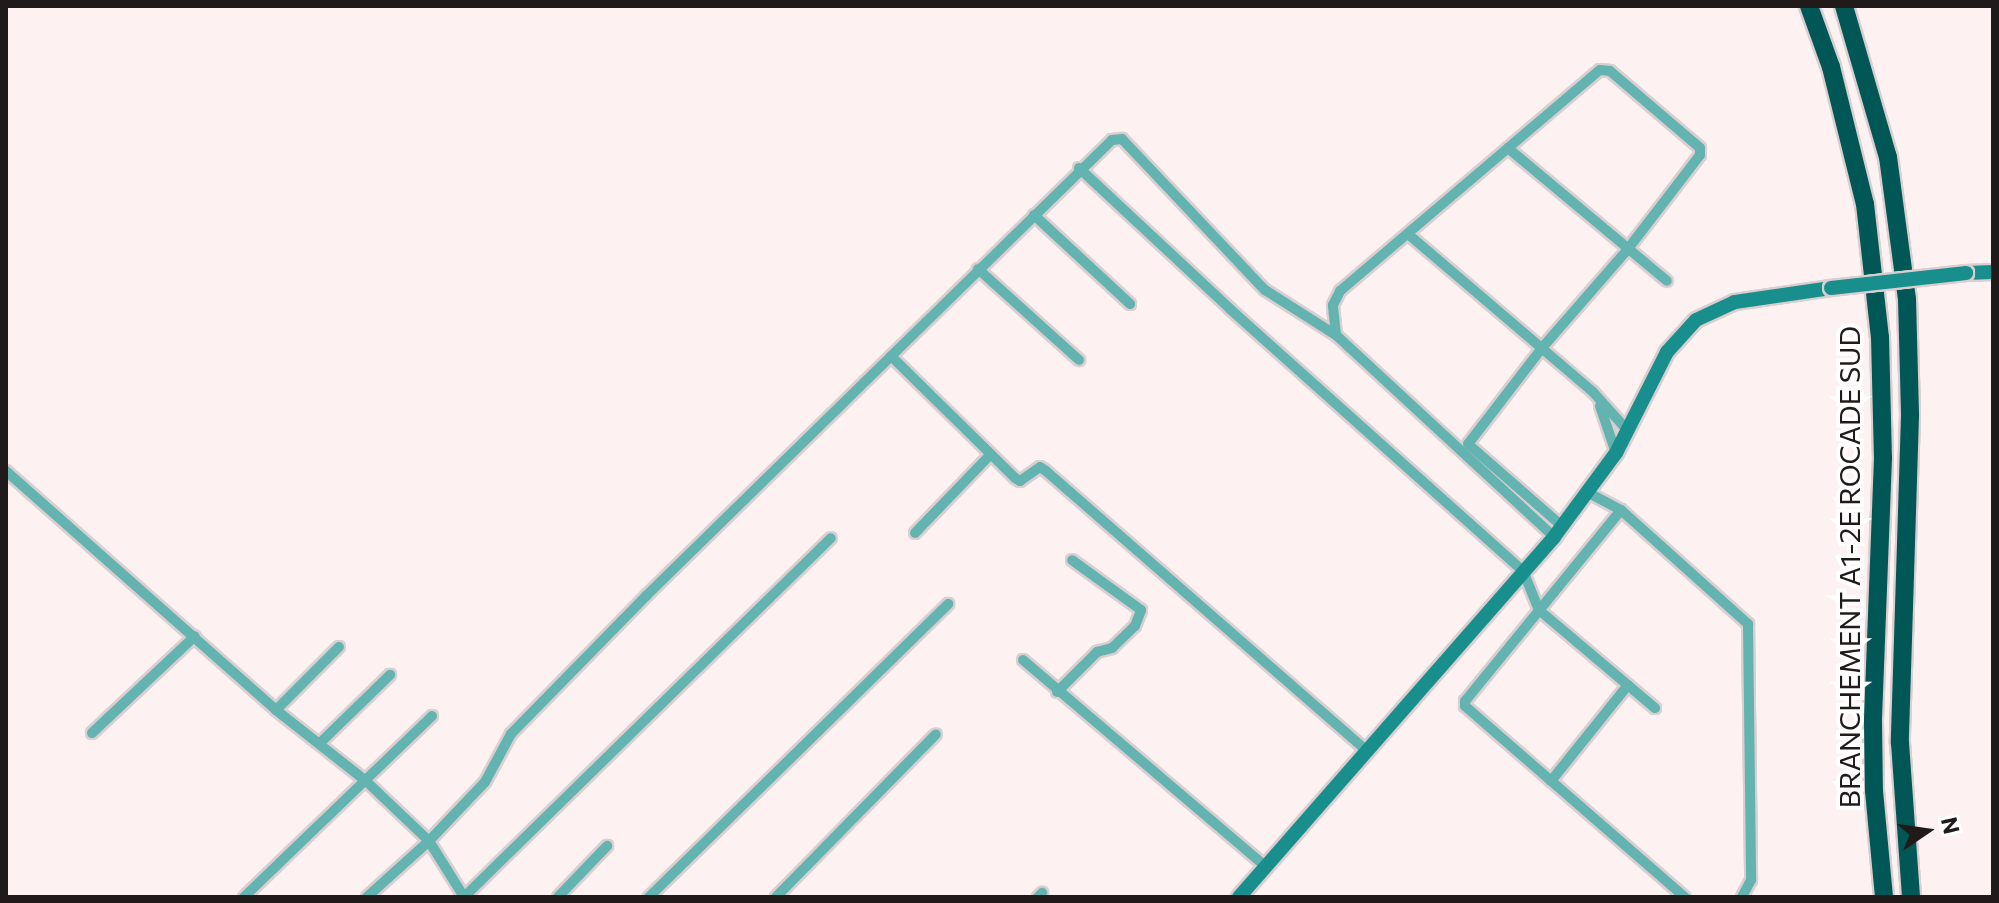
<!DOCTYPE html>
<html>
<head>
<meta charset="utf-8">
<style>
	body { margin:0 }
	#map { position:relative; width:1999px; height:903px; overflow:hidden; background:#fdf1f2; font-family:Commissioner,sans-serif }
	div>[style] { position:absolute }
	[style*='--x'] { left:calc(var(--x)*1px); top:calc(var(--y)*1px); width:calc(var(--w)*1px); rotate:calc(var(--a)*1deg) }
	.roads { filter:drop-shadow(2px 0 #dacfd0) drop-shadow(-2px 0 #dacfd0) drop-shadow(0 2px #dacfd0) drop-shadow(0 -2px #dacfd0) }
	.street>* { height:10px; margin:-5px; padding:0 5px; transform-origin:5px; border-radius:5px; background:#63b4b1 }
	.secondary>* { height:14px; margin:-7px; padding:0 7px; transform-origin:7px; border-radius:7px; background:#198f8d }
	.highway>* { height:18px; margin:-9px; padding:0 9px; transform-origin:9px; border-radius:9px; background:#015756 }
	.bridges { filter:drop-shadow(2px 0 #dacfd0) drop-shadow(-2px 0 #dacfd0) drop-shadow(0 2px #dacfd0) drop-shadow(0 -2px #dacfd0) }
	.secondary-bridge>* { height:14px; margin:-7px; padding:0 7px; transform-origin:7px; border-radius:7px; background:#198f8d }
	span { translate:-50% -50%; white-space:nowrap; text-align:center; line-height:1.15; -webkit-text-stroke:8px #fff; paint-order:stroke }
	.street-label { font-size:28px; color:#201a1b }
	.frame { position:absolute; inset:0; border:8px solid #201a1b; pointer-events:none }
	.north { position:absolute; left:1887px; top:791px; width:80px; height:80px; -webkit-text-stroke:6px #fff; paint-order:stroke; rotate:77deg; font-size:22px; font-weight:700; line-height:32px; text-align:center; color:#201a1b }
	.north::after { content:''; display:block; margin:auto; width:28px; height:36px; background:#201a1b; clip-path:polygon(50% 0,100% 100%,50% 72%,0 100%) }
</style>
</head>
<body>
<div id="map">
	<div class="roads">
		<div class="street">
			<div style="--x:1508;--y:148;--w:207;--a:39.9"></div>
			<div style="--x:1079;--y:168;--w:207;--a:43"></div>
			<div style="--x:1230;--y:309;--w:393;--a:41.8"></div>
			<div style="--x:1523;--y:571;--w:42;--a:67.7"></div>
			<div style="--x:1539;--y:610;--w:152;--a:40.2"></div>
			<div style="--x:1034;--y:215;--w:131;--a:42.8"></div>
			<div style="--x:1408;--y:234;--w:243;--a:40.5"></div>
			<div style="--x:1593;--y:392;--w:52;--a:48.1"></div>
			<div style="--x:978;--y:269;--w:136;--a:42"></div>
			<div style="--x:1336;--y:335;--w:30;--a:-96"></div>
			<div style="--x:1333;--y:305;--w:16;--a:-63"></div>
			<div style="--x:1340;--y:291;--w:341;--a:-40.4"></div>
			<div style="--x:1600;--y:70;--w:10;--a:6"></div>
			<div style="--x:1610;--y:71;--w:118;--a:40.5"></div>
			<div style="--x:1700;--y:148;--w:7;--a:90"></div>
			<div style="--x:1700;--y:155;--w:118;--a:127.5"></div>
			<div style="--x:1628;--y:249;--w:131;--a:131"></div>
			<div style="--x:1542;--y:348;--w:121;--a:127.6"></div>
			<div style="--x:1468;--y:444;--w:125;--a:41.1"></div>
			<div style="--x:891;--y:356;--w:174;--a:44.5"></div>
			<div style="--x:1015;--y:478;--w:6;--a:31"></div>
			<div style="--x:1020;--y:481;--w:24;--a:-35"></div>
			<div style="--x:1040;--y:467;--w:7;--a:34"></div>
			<div style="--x:1046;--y:471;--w:426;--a:41.1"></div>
			<div style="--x:1600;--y:406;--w:50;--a:71.2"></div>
			<div style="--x:6;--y:471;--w:361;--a:41.5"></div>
			<div style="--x:276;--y:710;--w:115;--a:38.3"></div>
			<div style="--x:366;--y:781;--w:87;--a:43.6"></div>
			<div style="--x:429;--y:841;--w:66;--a:58"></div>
			<div style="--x:1587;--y:492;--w:38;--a:28"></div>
			<div style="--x:1621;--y:510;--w:171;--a:41.9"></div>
			<div style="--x:1748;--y:624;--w:256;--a:89.3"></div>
			<div style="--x:1751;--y:880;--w:19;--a:118"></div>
			<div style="--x:1621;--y:510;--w:247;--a:129.2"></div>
			<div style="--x:1465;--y:701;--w:5;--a:90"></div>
			<div style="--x:1465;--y:706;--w:291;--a:41"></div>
			<div style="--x:915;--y:533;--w:107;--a:-46.1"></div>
			<div style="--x:1023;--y:660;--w:319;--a:40.4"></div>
			<div style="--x:1057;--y:692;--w:57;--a:-45"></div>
			<div style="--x:1097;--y:652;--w:16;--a:-15"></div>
			<div style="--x:1112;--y:648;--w:32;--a:-44"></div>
			<div style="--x:1135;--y:626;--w:17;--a:-69"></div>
			<div style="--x:1141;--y:610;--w:85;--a:-144.1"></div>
			<div style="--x:276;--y:710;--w:89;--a:-45"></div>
			<div style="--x:92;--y:733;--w:141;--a:-43.3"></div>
			<div style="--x:320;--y:743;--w:98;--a:-44.2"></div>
			<div style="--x:1551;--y:781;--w:123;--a:-51.3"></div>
			<div style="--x:244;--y:897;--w:261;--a:-43.9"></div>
			<div style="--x:367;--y:897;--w:84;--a:-42.1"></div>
			<div style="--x:429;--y:841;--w:81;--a:-46.5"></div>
			<div style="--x:485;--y:782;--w:55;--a:-61.6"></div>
			<div style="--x:511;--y:734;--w:193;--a:-45.6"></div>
			<div style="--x:646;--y:596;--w:652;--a:-44.38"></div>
			<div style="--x:1112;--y:140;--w:10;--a:-6"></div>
			<div style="--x:1122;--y:139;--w:208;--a:46.6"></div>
			<div style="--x:1265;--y:290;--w:84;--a:32.4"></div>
			<div style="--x:1336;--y:335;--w:297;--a:42.8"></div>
			<div style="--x:464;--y:897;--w:513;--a:-44.37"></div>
			<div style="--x:558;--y:897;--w:71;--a:-46.1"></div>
			<div style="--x:649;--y:897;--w:419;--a:-44.4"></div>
			<div style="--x:776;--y:897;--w:228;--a:-45.5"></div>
			<div style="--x:1038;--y:897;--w:6;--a:-45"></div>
		</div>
		<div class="secondary">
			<div style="--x:1966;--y:273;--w:27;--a:-2"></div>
			<div style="--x:1239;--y:897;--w:478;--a:-48.8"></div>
			<div style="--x:1554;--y:537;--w:104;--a:-53.6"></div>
			<div style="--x:1616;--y:453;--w:113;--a:-63.2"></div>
			<div style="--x:1667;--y:352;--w:43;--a:-47.8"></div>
			<div style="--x:1696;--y:320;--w:43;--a:-24.8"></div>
			<div style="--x:1735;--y:302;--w:97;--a:-8.3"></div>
		</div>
		<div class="highway">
			<div style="--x:1809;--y:6;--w:65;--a:70.2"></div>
			<div style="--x:1831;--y:67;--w:141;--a:76.1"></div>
			<div style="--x:1865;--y:204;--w:134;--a:83.6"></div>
			<div style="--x:1880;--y:337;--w:121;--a:88.6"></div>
			<div style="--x:1883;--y:458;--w:265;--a:92.2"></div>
			<div style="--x:1873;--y:723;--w:68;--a:89.2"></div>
			<div style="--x:1874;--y:791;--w:106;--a:84.6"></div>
			<div style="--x:1844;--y:6;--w:157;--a:73.8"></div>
			<div style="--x:1888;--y:157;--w:143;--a:82.4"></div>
			<div style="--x:1907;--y:299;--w:117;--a:88.5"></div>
			<div style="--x:1910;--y:416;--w:327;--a:91.8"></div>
			<div style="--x:1900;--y:743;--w:154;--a:85.9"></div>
		</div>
	</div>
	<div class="bridges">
		<div class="secondary-bridge">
			<div style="--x:1831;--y:288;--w:136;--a:-6.3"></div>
		</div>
	</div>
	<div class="street-label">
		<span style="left:1849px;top:567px;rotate:-90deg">BRANCHEMENT A1-2E ROCADE SUD</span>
	</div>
	<div class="frame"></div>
	<div class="north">N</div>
</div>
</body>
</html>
